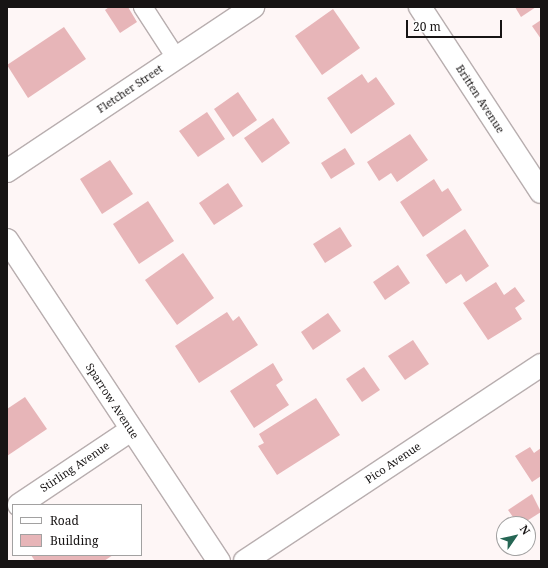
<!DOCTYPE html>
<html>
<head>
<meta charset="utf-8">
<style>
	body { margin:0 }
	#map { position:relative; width:548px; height:568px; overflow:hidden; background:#fef6f6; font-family:"Noto Serif",serif }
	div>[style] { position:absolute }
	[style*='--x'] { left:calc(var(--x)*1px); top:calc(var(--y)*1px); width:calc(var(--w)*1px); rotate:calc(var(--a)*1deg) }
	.building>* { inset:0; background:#e7b5b8 }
	.roads { filter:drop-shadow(1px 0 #b8aeaf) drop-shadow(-1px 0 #b8aeaf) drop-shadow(0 1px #b8aeaf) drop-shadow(0 -1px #b8aeaf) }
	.lane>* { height:18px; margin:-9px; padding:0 9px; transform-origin:9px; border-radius:9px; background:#fff }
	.street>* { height:22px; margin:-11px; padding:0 11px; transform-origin:11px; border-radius:11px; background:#fff }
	span { translate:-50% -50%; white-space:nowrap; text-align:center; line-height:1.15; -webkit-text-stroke:3px #fff; paint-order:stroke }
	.street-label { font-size:11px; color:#171414 }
	.frame { position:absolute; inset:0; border:8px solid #171414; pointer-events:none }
	.legend { position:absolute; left:12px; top:504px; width:130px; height:52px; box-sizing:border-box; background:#fff; border:1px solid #a2a1a1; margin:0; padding:5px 7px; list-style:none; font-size:12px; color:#171414 }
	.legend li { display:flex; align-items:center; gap:8px; height:20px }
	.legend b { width:20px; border:1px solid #a2a1a1 }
	.north { position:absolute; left:496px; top:516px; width:40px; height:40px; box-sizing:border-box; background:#fff; border:1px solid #a2a1a1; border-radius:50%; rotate:56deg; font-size:11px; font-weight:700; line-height:16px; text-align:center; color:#171414 }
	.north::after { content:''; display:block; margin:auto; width:14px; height:18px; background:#256654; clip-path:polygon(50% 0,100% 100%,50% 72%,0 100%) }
	.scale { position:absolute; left:406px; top:20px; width:96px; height:18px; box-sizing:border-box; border:2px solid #171414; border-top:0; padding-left:5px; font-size:12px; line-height:14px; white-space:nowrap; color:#171414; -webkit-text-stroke:3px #fff; paint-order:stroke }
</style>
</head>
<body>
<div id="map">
	<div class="building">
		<div style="clip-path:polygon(109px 7px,128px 7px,137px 22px,120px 33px,105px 10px)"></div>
		<div style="clip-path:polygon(515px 7px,536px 7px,521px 17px)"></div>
		<div style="clip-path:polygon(333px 9px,360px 48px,322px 75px,295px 36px)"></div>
		<div style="clip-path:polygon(541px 20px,541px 39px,532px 26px)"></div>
		<div style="clip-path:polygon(64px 27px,86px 59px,28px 98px,7px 65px)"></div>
		<div style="clip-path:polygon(362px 74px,368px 83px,376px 77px,395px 104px,351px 134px,327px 98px)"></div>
		<div style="clip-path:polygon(238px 92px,257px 120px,233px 137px,214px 109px)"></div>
		<div style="clip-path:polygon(207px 112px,225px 139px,198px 157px,179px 131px)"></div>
		<div style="clip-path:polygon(273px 118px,290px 143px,262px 163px,244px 138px)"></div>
		<div style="clip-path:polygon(410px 134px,428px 160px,397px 182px,391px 173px,379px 181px,367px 162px)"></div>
		<div style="clip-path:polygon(345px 148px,355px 164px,331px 179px,321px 163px)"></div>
		<div style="clip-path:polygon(110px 160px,133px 194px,102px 214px,80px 179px)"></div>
		<div style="clip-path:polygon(434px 179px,442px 192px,448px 188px,462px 210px,423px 237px,400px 202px)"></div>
		<div style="clip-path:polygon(228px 183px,243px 206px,214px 225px,199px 203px)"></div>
		<div style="clip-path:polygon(148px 201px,174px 241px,139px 264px,113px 224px)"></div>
		<div style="clip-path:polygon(340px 227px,352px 246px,325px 263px,313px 244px)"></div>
		<div style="clip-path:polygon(465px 229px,489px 266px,466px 282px,461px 274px,446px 284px,426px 255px)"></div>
		<div style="clip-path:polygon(183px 253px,214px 298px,177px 325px,145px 280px)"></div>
		<div style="clip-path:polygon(398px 265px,410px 283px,385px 300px,373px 282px)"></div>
		<div style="clip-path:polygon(496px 282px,504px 295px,515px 287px,525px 301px,515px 308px,522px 319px,488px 340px,463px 303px)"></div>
		<div style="clip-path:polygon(227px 312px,233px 321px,239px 316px,258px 345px,199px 383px,175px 346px)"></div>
		<div style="clip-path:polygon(328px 313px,341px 331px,313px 350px,301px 332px)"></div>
		<div style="clip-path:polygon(413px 340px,429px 364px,405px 380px,388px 356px)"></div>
		<div style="clip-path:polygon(273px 363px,283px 380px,276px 385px,289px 405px,254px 428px,230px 391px)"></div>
		<div style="clip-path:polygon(364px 367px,380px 390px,362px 402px,346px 379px)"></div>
		<div style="clip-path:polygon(25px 397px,47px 429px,7px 456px,7px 409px)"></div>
		<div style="clip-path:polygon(316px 398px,340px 435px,277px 475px,258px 446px,264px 443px,259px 434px)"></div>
		<div style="clip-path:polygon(530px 447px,534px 453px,541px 448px,541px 476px,532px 482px,515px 456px)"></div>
		<div style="clip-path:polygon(532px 494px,541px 512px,522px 524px,518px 524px,508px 510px)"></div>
		<div style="clip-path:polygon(31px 555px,113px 555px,104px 561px,35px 561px)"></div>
	</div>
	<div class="roads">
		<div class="lane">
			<div style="--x:143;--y:7;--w:61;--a:57.1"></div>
		</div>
		<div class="street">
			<div style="--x:420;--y:7;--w:221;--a:56.8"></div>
			<div style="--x:7;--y:171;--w:296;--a:-33.7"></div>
			<div style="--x:7;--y:240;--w:385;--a:56.6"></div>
			<div style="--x:19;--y:505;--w:135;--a:-33.8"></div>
			<div style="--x:245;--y:561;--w:355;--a:-33.5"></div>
		</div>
	</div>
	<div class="street-label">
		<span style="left:130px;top:89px;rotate:-34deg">Fletcher Street</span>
		<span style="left:480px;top:99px;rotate:57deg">Britten Avenue</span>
		<span style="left:112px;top:401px;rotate:57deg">Sparrow Avenue</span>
		<span style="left:393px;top:463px;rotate:-34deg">Pico Avenue</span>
		<span style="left:75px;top:467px;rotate:-34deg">Stirling Avenue</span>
	</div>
	<div class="frame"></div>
	<ul class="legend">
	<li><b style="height:5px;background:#fff"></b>Road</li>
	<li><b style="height:11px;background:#e7b5b8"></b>Building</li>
	</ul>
	<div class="north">N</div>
	<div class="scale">20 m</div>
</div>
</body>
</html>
